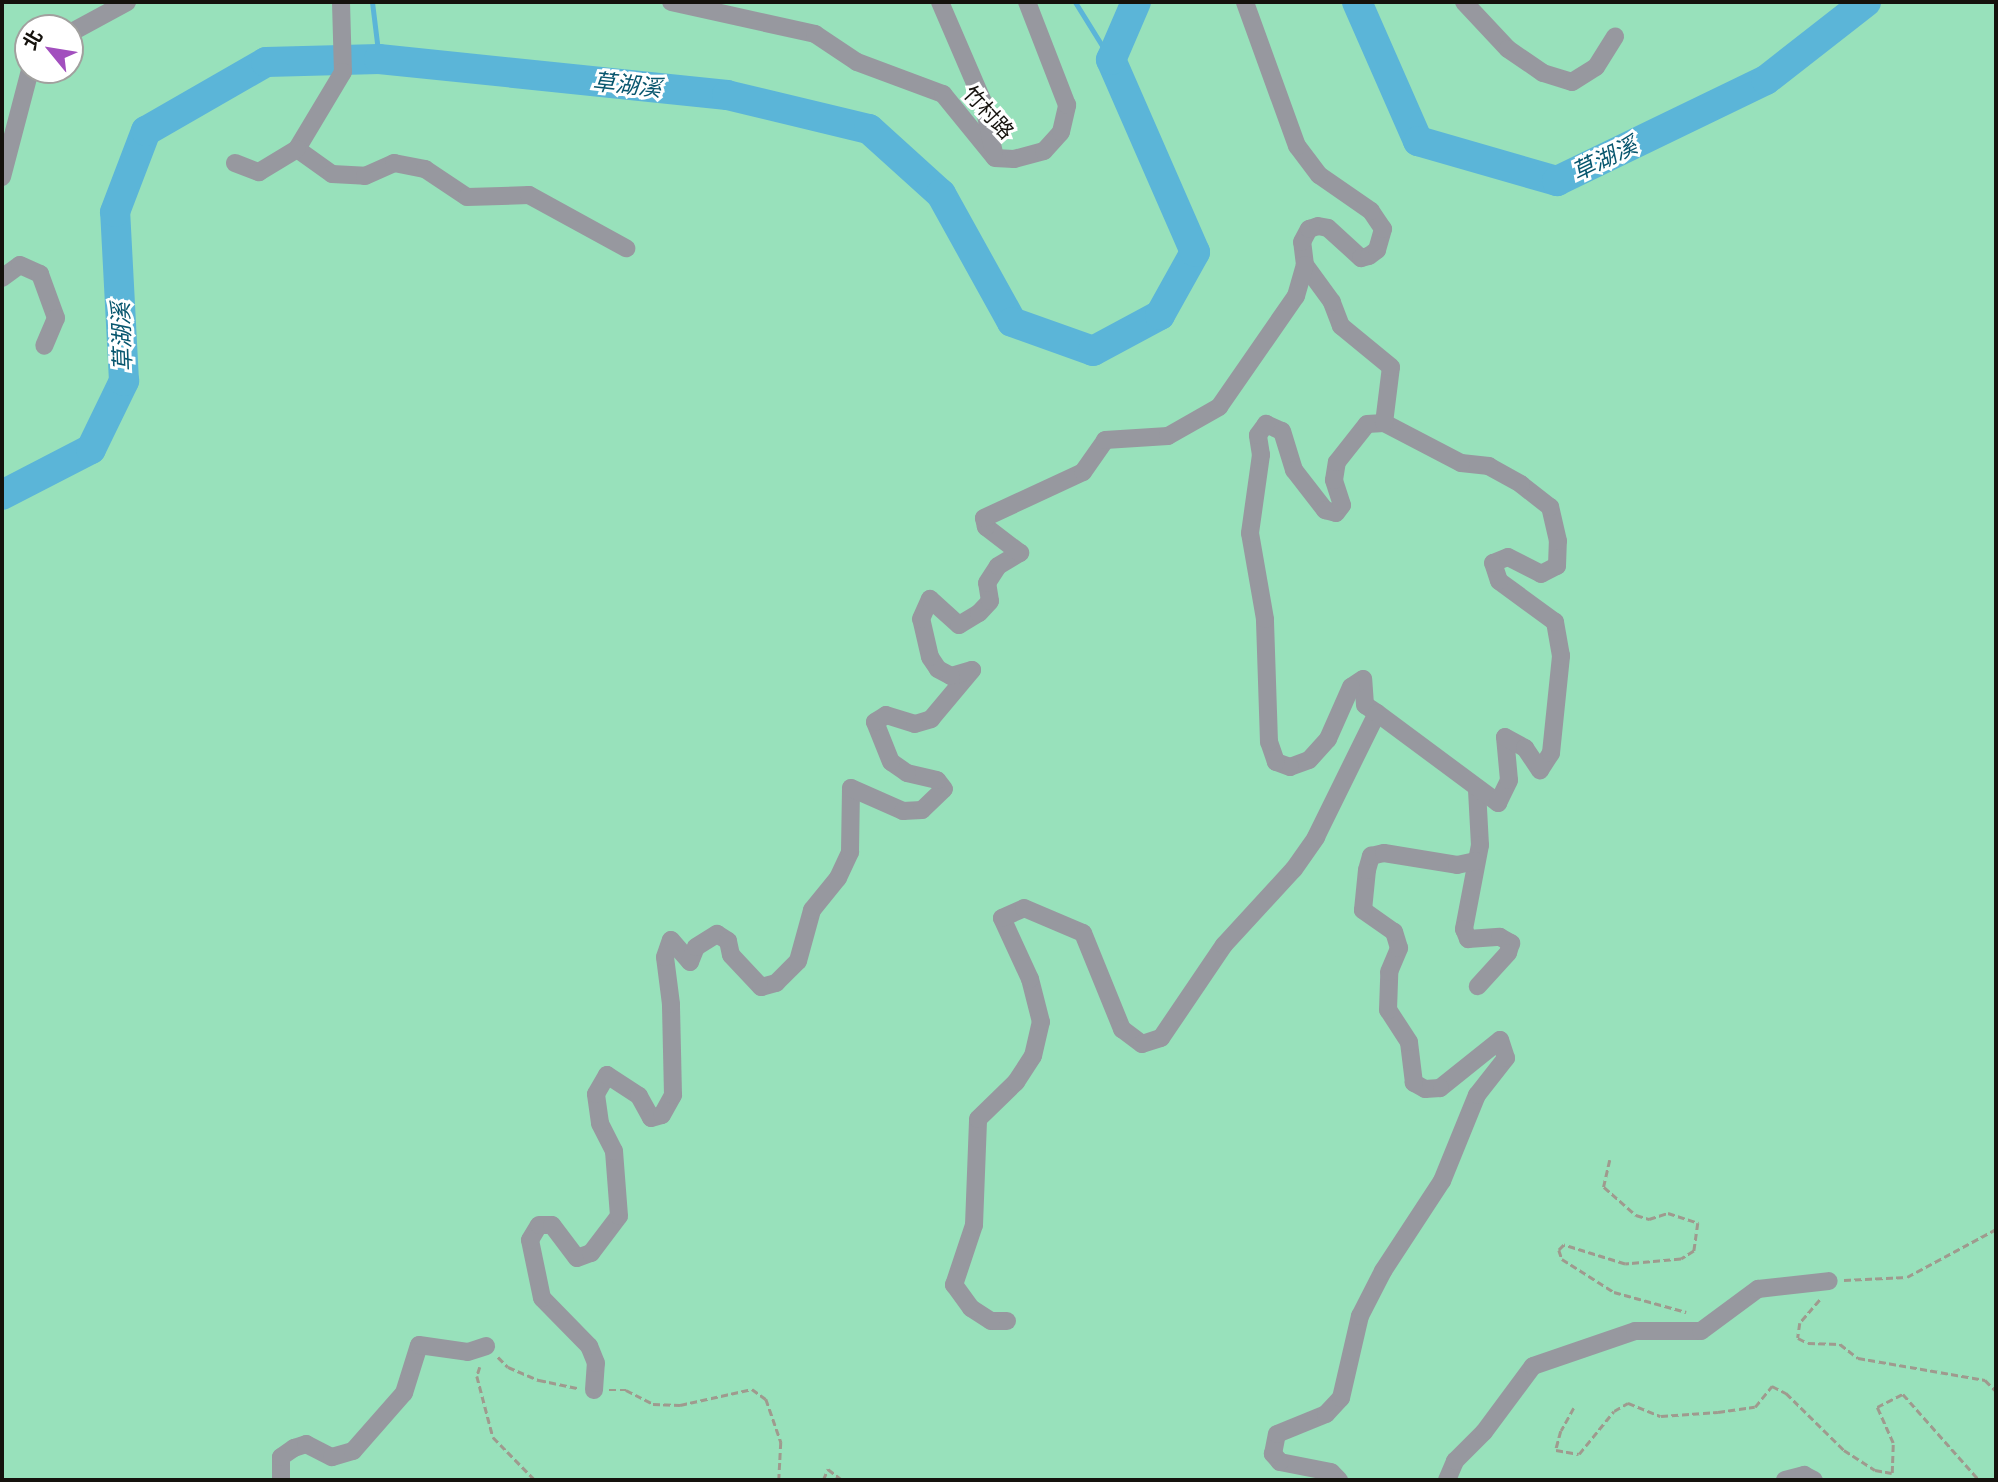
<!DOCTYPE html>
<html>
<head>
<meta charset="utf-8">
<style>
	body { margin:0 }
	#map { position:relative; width:1998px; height:1482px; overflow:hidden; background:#f6f0e0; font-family:Manrope,"Noto Sans TC",sans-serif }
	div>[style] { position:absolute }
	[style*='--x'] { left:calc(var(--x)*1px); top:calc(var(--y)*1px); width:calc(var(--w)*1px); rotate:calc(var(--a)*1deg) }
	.green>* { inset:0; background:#98e1bb }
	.stream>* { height:5px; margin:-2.5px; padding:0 2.5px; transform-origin:2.5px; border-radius:2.5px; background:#5bb5d8 }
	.river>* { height:30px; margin:-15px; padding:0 15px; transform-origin:15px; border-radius:15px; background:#5bb5d8 }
	.path>* { height:2.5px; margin-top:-1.25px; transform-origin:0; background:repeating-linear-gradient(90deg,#9f9a8e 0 7px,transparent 0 10.5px) }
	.minor>* { height:18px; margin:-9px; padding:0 9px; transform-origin:9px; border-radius:9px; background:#97989f }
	span { translate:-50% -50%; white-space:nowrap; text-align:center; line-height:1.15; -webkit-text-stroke:6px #fff; paint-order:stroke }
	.street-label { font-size:21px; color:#15120d }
	.water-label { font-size:23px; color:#08566e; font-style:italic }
	.frame { position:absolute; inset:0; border:4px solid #15120d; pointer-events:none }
	.north { position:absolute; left:14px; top:14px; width:70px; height:70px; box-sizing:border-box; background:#fff; border:2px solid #a1a09e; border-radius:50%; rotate:300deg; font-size:19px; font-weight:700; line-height:28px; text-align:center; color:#15120d }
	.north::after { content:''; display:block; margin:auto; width:24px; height:32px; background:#a24fbe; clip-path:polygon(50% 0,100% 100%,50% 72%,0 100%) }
</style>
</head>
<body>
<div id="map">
	<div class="green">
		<div style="clip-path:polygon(evenodd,2px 2px,1996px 2px,1996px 1480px,2px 1480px,2px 2px,28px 28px,70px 28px,70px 70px,28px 70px,28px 28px)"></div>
	</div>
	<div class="stream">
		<div style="--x:372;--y:2;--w:57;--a:83"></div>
		<div style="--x:1075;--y:2;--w:68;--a:58.2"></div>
	</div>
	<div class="river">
		<div style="--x:1357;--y:2;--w:152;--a:66.3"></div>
		<div style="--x:1418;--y:141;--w:145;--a:16.1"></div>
		<div style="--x:1557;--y:181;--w:232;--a:-25.8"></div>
		<div style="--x:1766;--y:80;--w:127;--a:-38"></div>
		<div style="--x:2;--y:495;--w:100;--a:-27.3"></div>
		<div style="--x:91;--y:449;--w:76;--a:-64.1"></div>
		<div style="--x:124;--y:381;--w:169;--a:-93"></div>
		<div style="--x:115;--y:212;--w:87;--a:-69.1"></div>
		<div style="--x:146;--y:131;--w:138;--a:-29.9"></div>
		<div style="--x:266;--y:62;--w:113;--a:-1.5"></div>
		<div style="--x:379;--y:59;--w:350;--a:5.9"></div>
		<div style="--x:727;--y:95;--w:146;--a:13.5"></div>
		<div style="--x:869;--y:129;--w:97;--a:42.1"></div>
		<div style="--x:941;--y:194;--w:146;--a:61"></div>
		<div style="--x:1012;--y:322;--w:86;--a:19.7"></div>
		<div style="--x:1093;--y:351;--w:76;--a:-28.2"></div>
		<div style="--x:1160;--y:315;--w:72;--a:-60.9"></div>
		<div style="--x:1195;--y:252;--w:210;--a:-113.6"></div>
		<div style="--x:1111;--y:60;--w:63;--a:-66.7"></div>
	</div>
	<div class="path">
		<div style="--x:1610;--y:1160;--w:28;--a:103"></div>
		<div style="--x:1604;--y:1187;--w:43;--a:41.2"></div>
		<div style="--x:1636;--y:1215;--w:14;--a:17"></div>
		<div style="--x:1649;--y:1219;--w:20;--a:-18"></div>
		<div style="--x:1668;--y:1213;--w:32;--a:18"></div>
		<div style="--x:1698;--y:1223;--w:28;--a:98"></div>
		<div style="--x:1694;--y:1251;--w:15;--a:148"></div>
		<div style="--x:1681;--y:1259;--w:56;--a:174.9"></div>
		<div style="--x:1625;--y:1264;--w:64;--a:-162.7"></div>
		<div style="--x:1564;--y:1245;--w:7;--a:135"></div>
		<div style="--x:1559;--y:1250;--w:9;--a:72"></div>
		<div style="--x:1562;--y:1259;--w:62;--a:32.4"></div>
		<div style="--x:1614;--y:1292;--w:75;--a:15.5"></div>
		<div style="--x:1844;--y:1280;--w:63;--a:-2.7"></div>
		<div style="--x:1907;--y:1277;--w:101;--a:-28.3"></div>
		<div style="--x:1820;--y:1300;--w:30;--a:131"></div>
		<div style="--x:1800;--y:1323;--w:15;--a:98"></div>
		<div style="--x:1798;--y:1338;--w:11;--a:27"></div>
		<div style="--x:1808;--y:1343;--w:32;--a:2"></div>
		<div style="--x:1840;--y:1344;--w:23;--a:38"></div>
		<div style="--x:1858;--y:1358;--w:129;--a:9.8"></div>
		<div style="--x:1985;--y:1380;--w:16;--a:45"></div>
		<div style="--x:498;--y:1357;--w:14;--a:45"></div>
		<div style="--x:508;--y:1367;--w:34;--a:23"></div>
		<div style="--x:539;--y:1380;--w:40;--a:12"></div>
		<div style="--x:480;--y:1367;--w:9;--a:108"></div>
		<div style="--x:477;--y:1376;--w:63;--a:75.3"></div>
		<div style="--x:493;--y:1437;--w:60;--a:45.7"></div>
		<div style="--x:609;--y:1390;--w:17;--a:0"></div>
		<div style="--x:626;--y:1390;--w:30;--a:27"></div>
		<div style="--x:653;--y:1404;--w:27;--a:2"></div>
		<div style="--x:680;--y:1405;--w:74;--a:-12.5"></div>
		<div style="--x:752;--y:1389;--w:17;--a:36"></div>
		<div style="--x:766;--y:1399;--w:46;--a:70.8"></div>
		<div style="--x:781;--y:1442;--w:38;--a:93"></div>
		<div style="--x:1574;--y:1408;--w:26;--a:119"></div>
		<div style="--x:1561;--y:1431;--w:20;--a:105"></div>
		<div style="--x:1556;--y:1450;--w:23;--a:10"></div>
		<div style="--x:1579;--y:1454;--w:55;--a:-50.9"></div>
		<div style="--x:1614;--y:1411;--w:16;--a:-30"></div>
		<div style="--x:1628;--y:1403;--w:35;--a:22"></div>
		<div style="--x:1661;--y:1416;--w:57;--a:-4"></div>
		<div style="--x:1718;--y:1412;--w:37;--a:-8"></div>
		<div style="--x:1755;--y:1407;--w:27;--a:-51"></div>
		<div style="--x:1772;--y:1386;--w:16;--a:27"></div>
		<div style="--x:1786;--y:1393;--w:81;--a:44.5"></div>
		<div style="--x:1844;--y:1450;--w:37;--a:33"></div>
		<div style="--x:1875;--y:1470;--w:17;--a:10"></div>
		<div style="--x:1892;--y:1473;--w:30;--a:-88"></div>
		<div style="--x:1893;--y:1443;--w:39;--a:-114"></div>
		<div style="--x:1877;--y:1407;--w:29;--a:-27"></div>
		<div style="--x:1903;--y:1394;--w:115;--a:48.5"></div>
		<div style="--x:823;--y:1480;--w:12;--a:-66"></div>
		<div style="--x:828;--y:1469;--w:18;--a:38"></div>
	</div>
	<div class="minor">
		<div style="--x:341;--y:2;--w:70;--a:88.4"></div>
		<div style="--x:343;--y:72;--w:90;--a:120.9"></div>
		<div style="--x:297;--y:149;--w:43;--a:35.5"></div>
		<div style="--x:332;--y:174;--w:33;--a:3"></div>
		<div style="--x:365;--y:176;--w:32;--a:-24"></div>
		<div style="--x:394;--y:163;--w:32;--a:11"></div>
		<div style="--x:425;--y:169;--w:50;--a:33.7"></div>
		<div style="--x:467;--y:197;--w:62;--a:-1.8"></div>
		<div style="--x:529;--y:195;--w:111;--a:28.7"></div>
		<div style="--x:671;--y:2;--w:148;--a:12.5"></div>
		<div style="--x:815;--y:34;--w:50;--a:33.7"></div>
		<div style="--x:857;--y:62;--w:92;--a:20.4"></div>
		<div style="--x:943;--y:94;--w:82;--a:50.9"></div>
		<div style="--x:995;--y:158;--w:19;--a:3"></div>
		<div style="--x:1014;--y:159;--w:31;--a:-15"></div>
		<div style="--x:1044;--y:151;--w:25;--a:-48"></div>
		<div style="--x:1061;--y:132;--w:28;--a:-77"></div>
		<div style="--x:1067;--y:105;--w:110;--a:-111.2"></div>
		<div style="--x:940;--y:2;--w:109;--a:66.7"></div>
		<div style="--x:983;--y:102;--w:52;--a:77.8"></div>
		<div style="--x:1464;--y:2;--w:64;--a:46.9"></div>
		<div style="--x:1508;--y:49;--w:42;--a:34.4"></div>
		<div style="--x:1543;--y:73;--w:30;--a:17"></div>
		<div style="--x:1572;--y:82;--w:28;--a:-32"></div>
		<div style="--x:1596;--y:67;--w:36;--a:-58"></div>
		<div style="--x:70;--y:33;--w:65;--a:-28.5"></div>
		<div style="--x:235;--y:163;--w:26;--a:21"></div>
		<div style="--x:259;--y:172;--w:44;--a:-31.2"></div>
		<div style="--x:2;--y:177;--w:111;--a:-75.3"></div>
		<div style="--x:2;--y:278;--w:22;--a:-36"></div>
		<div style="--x:20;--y:265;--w:22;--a:24"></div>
		<div style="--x:40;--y:274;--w:47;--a:70"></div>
		<div style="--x:56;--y:318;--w:30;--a:113"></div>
		<div style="--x:1377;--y:713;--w:14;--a:-146"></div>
		<div style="--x:1365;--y:705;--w:26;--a:-94"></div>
		<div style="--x:1363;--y:679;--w:14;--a:146"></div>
		<div style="--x:1351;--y:687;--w:57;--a:113.9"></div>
		<div style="--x:1328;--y:739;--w:28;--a:132"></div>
		<div style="--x:1309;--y:760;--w:20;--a:160"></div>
		<div style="--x:1290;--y:767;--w:15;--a:-160"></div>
		<div style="--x:1276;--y:762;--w:21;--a:-109"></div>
		<div style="--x:1269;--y:742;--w:123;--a:-91.9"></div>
		<div style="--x:1265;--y:619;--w:87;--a:-99.9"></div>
		<div style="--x:1250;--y:533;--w:79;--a:-82"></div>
		<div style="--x:1261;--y:455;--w:20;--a:-99"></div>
		<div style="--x:1258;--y:435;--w:14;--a:-54"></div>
		<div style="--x:1266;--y:424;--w:17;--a:24"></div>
		<div style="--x:1282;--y:431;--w:41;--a:72.9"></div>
		<div style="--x:1294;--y:470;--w:51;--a:52.2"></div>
		<div style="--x:1325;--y:510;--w:11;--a:15"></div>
		<div style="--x:1336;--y:513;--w:10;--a:-53"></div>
		<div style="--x:1342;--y:505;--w:26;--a:-108"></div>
		<div style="--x:1334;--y:480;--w:18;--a:-81"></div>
		<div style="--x:1337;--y:462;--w:48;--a:-51.7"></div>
		<div style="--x:1367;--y:424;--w:17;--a:-3"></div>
		<div style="--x:1477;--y:790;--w:55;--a:86.9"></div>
		<div style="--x:1480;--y:845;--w:86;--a:100.8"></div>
		<div style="--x:1464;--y:929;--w:11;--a:68"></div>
		<div style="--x:1468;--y:939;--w:32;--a:-4"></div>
		<div style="--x:1500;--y:937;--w:13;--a:29"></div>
		<div style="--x:1511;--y:943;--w:10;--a:107"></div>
		<div style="--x:1508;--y:953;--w:45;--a:132.3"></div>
		<div style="--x:1007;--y:1321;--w:16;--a:180"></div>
		<div style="--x:991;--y:1321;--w:24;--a:-147"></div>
		<div style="--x:971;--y:1308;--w:29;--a:-126"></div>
		<div style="--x:954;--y:1285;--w:63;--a:-71.6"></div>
		<div style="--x:974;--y:1225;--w:106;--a:-87.8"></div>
		<div style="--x:978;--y:1119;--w:53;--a:-44.2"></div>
		<div style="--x:1016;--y:1082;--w:31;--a:-57"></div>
		<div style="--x:1033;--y:1056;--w:35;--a:-77"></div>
		<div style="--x:1041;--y:1022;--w:44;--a:-104.3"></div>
		<div style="--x:1030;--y:979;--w:67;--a:-114.7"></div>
		<div style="--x:1002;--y:918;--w:24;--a:-24"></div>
		<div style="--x:1024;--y:908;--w:64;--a:23"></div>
		<div style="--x:1083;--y:933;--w:104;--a:67.9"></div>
		<div style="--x:1122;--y:1029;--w:25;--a:37"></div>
		<div style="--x:1142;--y:1044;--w:20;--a:-18"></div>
		<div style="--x:1161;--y:1038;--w:112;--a:-55.9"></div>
		<div style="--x:1224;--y:945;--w:103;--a:-47.4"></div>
		<div style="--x:1294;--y:869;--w:39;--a:-55"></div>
		<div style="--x:1316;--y:837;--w:138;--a:-63.8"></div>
		<div style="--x:1377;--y:713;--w:151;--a:36.6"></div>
		<div style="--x:1498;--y:803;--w:25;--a:-64"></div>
		<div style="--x:1509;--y:780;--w:43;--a:-95.3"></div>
		<div style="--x:1505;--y:737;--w:23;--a:29"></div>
		<div style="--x:1525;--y:748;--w:27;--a:56"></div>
		<div style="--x:1540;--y:770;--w:20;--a:-57"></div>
		<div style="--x:1551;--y:753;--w:98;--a:-84.1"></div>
		<div style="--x:1561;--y:656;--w:35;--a:-100"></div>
		<div style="--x:1555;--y:622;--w:69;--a:-143.8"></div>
		<div style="--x:1499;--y:581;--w:19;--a:-108"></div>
		<div style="--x:1493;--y:563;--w:16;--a:-22"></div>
		<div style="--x:1508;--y:557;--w:37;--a:27"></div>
		<div style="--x:1541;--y:574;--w:18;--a:-27"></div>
		<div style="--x:1557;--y:566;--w:25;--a:-88"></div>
		<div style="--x:1558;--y:541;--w:35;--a:-103"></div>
		<div style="--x:1550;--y:507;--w:37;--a:-142"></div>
		<div style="--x:1521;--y:484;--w:37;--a:-151"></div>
		<div style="--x:1489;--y:466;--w:28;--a:-174"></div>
		<div style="--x:1461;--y:463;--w:87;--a:-152.5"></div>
		<div style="--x:1384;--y:423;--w:56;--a:-82.9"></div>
		<div style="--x:1391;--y:367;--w:65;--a:-140.6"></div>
		<div style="--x:1341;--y:326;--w:26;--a:-111"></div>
		<div style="--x:1332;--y:302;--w:46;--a:-126.1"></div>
		<div style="--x:1305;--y:265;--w:23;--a:-97"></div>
		<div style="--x:1302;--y:242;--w:15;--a:-62"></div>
		<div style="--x:1309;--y:229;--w:9;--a:-18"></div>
		<div style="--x:1318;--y:226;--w:10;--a:11"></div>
		<div style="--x:1328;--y:228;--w:45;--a:42.3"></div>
		<div style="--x:1361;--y:258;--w:8;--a:-14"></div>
		<div style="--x:1369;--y:256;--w:10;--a:-37"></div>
		<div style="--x:1377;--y:250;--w:22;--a:-74"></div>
		<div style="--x:1383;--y:229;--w:22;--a:-124"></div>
		<div style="--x:1371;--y:211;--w:63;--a:-145.3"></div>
		<div style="--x:1319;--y:175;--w:36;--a:-127"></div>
		<div style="--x:1297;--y:146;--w:153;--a:-109.9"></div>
		<div style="--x:594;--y:1390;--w:27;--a:-86"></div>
		<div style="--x:596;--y:1363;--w:18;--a:-112"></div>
		<div style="--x:589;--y:1346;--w:67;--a:-134.4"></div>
		<div style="--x:542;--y:1298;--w:59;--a:-101.7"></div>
		<div style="--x:530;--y:1240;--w:17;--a:-59"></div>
		<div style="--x:539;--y:1225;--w:13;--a:0"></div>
		<div style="--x:552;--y:1225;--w:41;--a:52.9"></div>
		<div style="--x:577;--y:1258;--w:15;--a:-20"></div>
		<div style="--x:591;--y:1253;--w:46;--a:-52.9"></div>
		<div style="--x:619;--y:1216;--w:65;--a:-94.4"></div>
		<div style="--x:614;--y:1151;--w:31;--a:-117"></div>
		<div style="--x:600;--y:1123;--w:29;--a:-98"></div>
		<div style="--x:596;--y:1094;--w:22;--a:-60"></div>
		<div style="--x:607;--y:1075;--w:38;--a:33"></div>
		<div style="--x:639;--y:1096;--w:25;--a:61"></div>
		<div style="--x:651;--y:1118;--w:11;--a:-15"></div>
		<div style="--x:662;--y:1115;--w:23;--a:-61"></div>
		<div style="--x:673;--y:1095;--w:91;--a:-91.3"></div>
		<div style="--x:671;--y:1004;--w:47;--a:-97.3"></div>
		<div style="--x:665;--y:957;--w:18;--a:-71"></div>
		<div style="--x:671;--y:940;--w:29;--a:49"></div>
		<div style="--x:690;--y:962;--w:16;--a:-68"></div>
		<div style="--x:696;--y:947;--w:25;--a:-32"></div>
		<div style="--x:717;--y:934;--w:13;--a:32"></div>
		<div style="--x:728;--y:941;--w:14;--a:78"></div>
		<div style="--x:731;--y:955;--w:44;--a:46.8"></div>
		<div style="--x:761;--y:987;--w:16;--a:-15"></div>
		<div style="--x:776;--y:983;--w:31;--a:-45"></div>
		<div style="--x:798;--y:961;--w:53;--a:-74.6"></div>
		<div style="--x:812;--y:910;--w:41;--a:-50.9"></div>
		<div style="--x:838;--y:878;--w:29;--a:-65"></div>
		<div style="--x:850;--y:852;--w:64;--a:-89.1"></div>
		<div style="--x:851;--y:788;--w:57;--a:23.9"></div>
		<div style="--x:903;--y:811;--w:19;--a:-3"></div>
		<div style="--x:922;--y:810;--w:30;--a:-44"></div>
		<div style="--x:944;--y:789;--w:11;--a:-128"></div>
		<div style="--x:937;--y:780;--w:31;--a:-167"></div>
		<div style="--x:907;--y:773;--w:19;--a:-145"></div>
		<div style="--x:891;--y:762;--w:43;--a:-111.8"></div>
		<div style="--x:875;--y:722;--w:13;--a:-32"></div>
		<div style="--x:886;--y:715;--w:30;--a:17"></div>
		<div style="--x:915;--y:724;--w:17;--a:-17"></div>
		<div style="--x:931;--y:719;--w:64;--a:-50.1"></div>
		<div style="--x:972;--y:670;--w:22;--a:164"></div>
		<div style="--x:951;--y:676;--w:15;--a:-152"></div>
		<div style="--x:938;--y:669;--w:14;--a:-124"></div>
		<div style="--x:930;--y:657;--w:39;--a:-103"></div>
		<div style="--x:921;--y:619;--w:22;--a:-66"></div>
		<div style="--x:930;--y:599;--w:39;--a:42"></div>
		<div style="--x:959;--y:625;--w:23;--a:-31"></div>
		<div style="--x:979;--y:613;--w:16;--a:-47"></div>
		<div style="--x:990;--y:601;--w:18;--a:-99"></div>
		<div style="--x:987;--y:583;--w:20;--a:-57"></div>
		<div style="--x:998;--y:566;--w:26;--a:-31"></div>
		<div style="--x:1020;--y:553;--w:43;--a:-142.6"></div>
		<div style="--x:986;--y:527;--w:9;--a:-103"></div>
		<div style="--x:984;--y:518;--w:109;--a:-24.9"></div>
		<div style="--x:1083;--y:472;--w:39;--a:-55"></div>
		<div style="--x:1105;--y:440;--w:63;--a:-3.6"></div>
		<div style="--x:1168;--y:436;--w:59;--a:-29.6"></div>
		<div style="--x:1219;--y:407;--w:135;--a:-55.3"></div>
		<div style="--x:1296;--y:296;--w:32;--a:-74"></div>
		<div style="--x:281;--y:1480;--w:23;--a:-90"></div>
		<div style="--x:281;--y:1457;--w:16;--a:-35"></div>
		<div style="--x:294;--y:1448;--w:13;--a:-18"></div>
		<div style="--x:306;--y:1444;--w:29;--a:27"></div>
		<div style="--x:332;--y:1457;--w:22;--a:-16"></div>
		<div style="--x:353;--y:1451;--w:77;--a:-48.7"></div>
		<div style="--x:404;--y:1393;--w:50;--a:-72.6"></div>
		<div style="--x:419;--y:1345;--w:49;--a:8.1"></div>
		<div style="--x:468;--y:1352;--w:19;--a:-18"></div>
		<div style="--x:1339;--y:1480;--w:11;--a:-135"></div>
		<div style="--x:1331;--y:1472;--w:52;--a:-168.9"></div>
		<div style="--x:1280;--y:1462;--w:11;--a:-131"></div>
		<div style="--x:1273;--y:1454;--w:20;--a:-79"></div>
		<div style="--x:1277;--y:1434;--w:53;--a:-22.2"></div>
		<div style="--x:1326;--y:1414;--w:22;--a:-47"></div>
		<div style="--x:1341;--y:1398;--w:84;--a:-77"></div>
		<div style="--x:1360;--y:1316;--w:51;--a:-62.9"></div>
		<div style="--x:1383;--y:1271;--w:108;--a:-56.8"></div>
		<div style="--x:1442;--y:1181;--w:93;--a:-67.9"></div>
		<div style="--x:1477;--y:1095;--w:47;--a:-51.9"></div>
		<div style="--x:1506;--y:1058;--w:19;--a:-108"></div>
		<div style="--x:1500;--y:1040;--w:77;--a:141.3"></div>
		<div style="--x:1440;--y:1088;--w:15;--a:176"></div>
		<div style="--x:1425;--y:1089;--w:13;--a:-151"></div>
		<div style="--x:1414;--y:1083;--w:41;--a:-97"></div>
		<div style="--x:1409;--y:1042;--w:38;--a:-123"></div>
		<div style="--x:1388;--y:1010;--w:38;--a:-88"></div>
		<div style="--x:1389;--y:972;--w:26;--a:-67"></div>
		<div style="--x:1399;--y:948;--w:17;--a:-107"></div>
		<div style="--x:1394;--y:932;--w:38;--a:-145"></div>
		<div style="--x:1363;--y:910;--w:40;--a:-84.3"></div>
		<div style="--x:1367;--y:870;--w:15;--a:-74"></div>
		<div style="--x:1371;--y:856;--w:13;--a:-13"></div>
		<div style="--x:1384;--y:853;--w:74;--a:9.3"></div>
		<div style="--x:1457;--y:865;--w:19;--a:-12"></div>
		<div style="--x:1447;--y:1480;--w:21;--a:-67"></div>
		<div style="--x:1455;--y:1461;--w:41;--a:-45"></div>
		<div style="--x:1484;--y:1432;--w:82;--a:-53.4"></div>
		<div style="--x:1533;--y:1366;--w:108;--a:-18.9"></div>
		<div style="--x:1635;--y:1331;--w:66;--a:0"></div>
		<div style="--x:1701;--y:1331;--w:71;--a:-36.4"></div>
		<div style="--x:1758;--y:1289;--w:71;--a:-6.4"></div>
		<div style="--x:1785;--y:1480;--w:20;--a:-15"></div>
		<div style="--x:1804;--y:1475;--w:11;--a:27"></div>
	</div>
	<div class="street-label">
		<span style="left:989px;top:112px;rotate:48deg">竹村路</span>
	</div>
	<div class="water-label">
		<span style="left:627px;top:84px;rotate:6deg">草湖溪</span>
		<span style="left:1604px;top:158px;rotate:-26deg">草湖溪</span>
		<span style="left:121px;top:337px;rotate:-92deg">草湖溪</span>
	</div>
	<div class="frame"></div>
	<div class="north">北</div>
</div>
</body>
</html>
